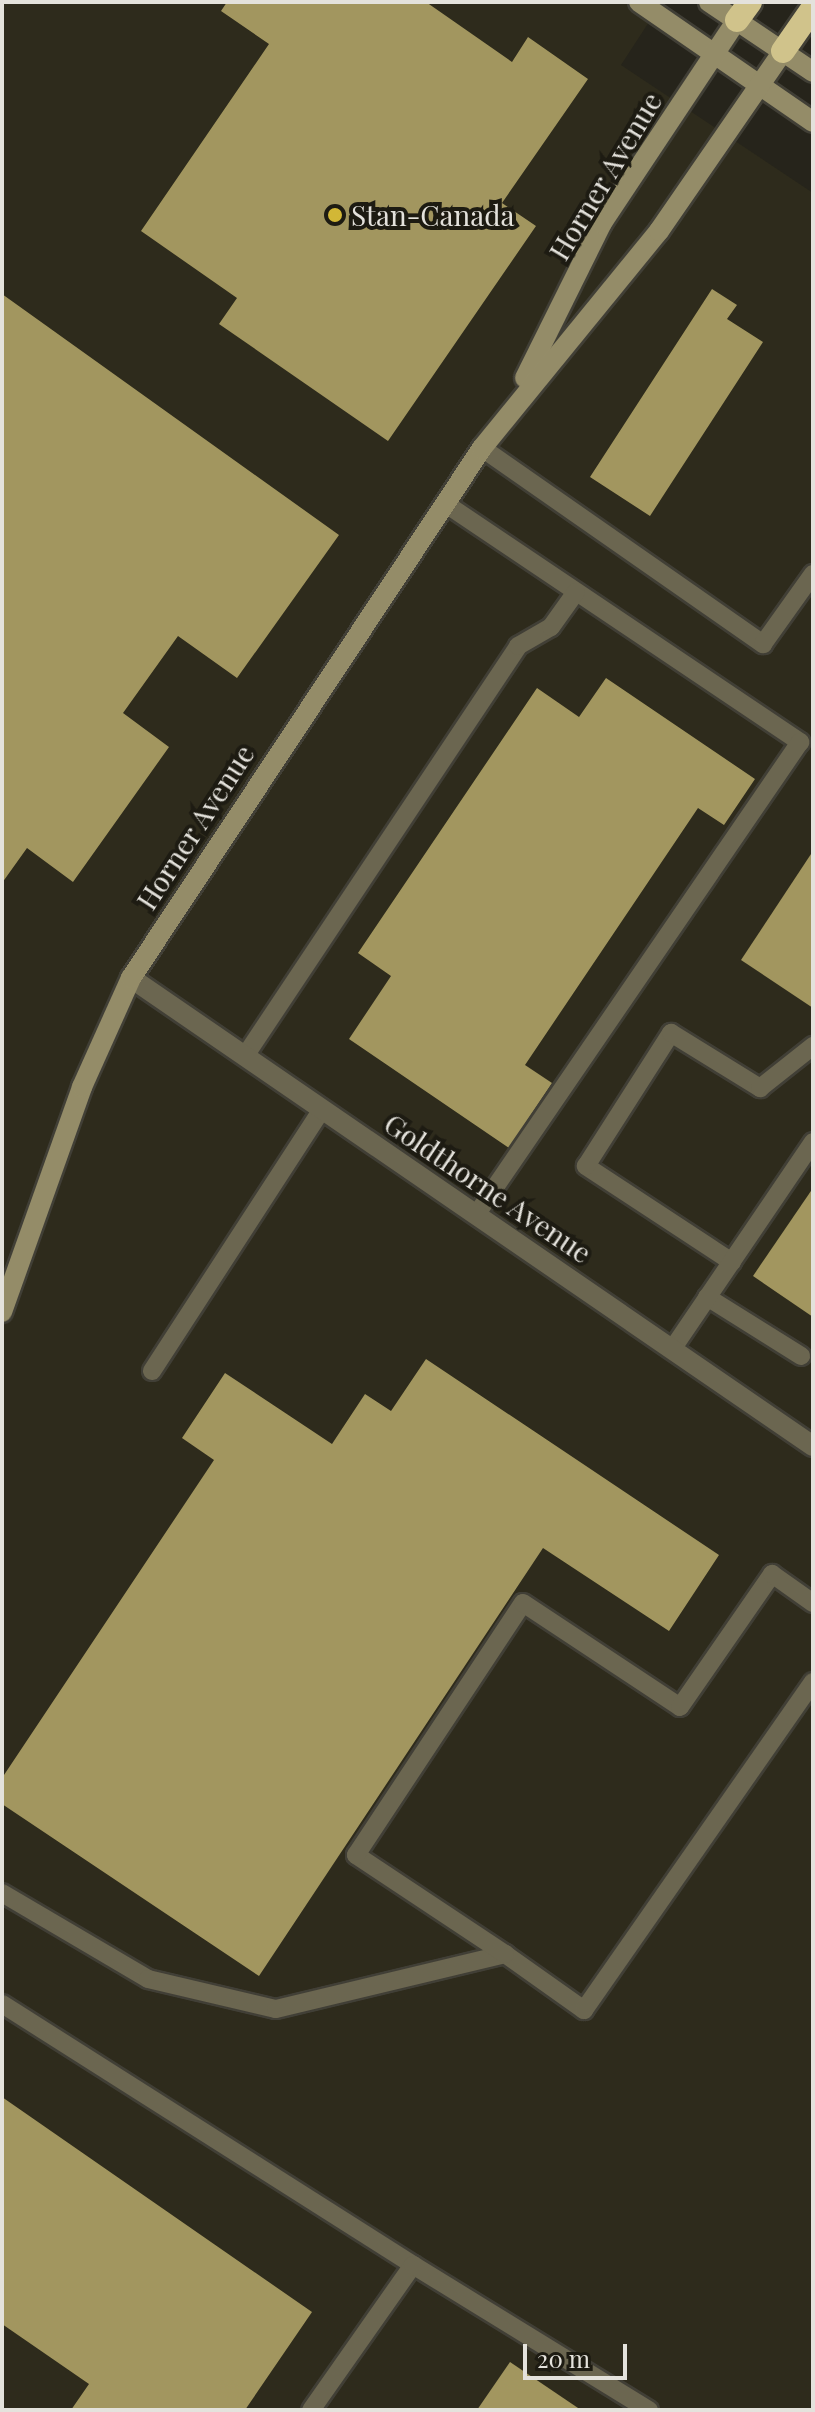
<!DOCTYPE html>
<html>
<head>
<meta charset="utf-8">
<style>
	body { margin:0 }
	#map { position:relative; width:815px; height:2412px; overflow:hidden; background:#26241b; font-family:"Playfair Display",serif }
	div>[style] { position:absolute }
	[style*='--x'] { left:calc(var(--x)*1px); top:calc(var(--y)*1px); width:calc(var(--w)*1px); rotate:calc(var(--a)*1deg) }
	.built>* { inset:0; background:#2e2b1c }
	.building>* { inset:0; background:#a2965f }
	.roads { filter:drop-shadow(2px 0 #413f36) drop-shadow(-2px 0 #413f36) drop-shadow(0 2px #413f36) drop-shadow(0 -2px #413f36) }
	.service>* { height:18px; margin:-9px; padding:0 9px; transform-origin:9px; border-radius:9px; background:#6b6650 }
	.minor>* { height:20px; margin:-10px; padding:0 10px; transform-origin:10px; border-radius:10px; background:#6b6650 }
	.secondary>* { height:20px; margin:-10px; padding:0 10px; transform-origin:10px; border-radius:10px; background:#948c68 }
	.motorway>* { height:24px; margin:-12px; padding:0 12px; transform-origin:12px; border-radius:12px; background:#d0c38b }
	.dots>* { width:22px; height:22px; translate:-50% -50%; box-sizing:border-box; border:4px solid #1d1b12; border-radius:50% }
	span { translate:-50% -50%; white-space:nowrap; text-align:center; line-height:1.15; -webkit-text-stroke:8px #1d1b12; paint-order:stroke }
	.street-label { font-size:28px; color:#e4e2dc }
	.poi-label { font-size:28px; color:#e4e2dc }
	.left { translate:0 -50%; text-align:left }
	.frame { position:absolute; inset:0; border:4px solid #e4e2dc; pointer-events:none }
	.scale { position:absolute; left:523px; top:2344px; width:104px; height:36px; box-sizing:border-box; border:4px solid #e4e2dc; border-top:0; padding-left:10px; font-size:24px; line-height:28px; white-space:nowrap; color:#e4e2dc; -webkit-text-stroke:6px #1d1b12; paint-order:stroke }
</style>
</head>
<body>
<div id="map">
	<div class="built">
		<div style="clip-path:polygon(2px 2px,662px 2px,621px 65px,813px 193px,813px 2410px,2px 2410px)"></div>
	</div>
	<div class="building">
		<div style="clip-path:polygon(227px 2px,426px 2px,512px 62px,528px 37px,588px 79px,502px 203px,536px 226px,388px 441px,219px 324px,237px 298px,141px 231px,269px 44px,221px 11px)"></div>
		<div style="clip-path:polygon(712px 289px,737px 305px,727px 319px,763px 342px,650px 516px,590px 477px)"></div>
		<div style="clip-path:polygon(2px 294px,339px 535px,237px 678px,178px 636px,123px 713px,169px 747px,73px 882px,27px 848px,2px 883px)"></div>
		<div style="clip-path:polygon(606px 678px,755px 779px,724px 825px,698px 808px,525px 1065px,552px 1083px,509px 1148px,349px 1039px,391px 976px,358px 953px,537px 688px,579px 717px)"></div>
		<div style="clip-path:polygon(813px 851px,813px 1008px,741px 960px)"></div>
		<div style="clip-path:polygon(813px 1188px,813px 1317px,753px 1276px)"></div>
		<div style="clip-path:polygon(426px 1359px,719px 1555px,669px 1631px,543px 1548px,259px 1976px,2px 1804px,2px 1778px,214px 1460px,182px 1438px,225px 1373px,332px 1444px,365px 1394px,391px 1411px)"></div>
		<div style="clip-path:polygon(2px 2097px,312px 2312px,245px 2410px,71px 2410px,89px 2384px,2px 2324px)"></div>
		<div style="clip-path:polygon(510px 2362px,581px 2410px,477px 2410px)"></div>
	</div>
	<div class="roads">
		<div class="service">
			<div style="--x:482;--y:448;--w:343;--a:34.9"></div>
			<div style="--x:763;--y:644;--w:86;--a:-54.5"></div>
			<div style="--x:446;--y:504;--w:427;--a:33.9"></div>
			<div style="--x:800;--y:742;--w:573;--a:124.41"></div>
			<div style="--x:245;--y:1056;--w:493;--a:-56.3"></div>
			<div style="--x:518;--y:646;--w:38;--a:-30"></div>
			<div style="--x:551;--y:627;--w:43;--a:-54.5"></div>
			<div style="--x:732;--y:1262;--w:175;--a:-146.7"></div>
			<div style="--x:586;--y:1166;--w:158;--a:-57.4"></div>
			<div style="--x:671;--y:1033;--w:105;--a:31.7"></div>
			<div style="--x:760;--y:1088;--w:68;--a:-38.4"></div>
			<div style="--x:707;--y:1297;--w:111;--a:32.1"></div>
			<div style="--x:673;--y:1348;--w:249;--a:-55.8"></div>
			<div style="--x:152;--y:1371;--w:312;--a:-57"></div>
			<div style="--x:2;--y:1893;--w:169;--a:30.5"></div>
			<div style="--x:148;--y:1979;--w:131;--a:13.2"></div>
			<div style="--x:276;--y:2009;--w:236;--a:-13.5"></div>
			<div style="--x:505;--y:1954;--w:97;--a:35.3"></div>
			<div style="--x:584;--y:2010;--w:400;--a:-55.1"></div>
			<div style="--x:505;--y:1954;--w:179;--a:-146.4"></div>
			<div style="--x:356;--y:1855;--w:302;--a:-56.5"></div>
			<div style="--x:523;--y:1603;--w:188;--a:33.5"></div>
			<div style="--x:680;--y:1707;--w:162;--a:-55.3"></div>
			<div style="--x:772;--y:1574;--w:50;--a:35.3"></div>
			<div style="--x:2;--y:2004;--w:487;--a:32.4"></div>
			<div style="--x:413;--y:2265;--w:177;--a:125.1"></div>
			<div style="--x:413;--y:2265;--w:277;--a:31.6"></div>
		</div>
		<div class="minor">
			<div style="--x:131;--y:978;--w:827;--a:34.46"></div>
		</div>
		<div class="secondary">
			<div style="--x:639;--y:2;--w:211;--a:34.6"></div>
			<div style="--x:709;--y:2;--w:125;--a:33.9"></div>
			<div style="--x:525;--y:378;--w:173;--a:-63.6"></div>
			<div style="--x:602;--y:223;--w:244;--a:-56.4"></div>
			<div style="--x:2;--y:1312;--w:239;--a:-70.4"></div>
			<div style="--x:82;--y:1087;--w:120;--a:-65.8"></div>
			<div style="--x:131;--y:978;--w:636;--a:-56.48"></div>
			<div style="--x:482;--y:448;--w:280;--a:-50.8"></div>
			<div style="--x:659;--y:231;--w:219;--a:-55.4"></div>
		</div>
		<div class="motorway">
			<div style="--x:737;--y:20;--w:22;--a:-54"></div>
			<div style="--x:783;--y:51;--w:52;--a:-55.1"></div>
		</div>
	</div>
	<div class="dots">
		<div style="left:335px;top:215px;background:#d2b736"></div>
	</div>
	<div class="street-label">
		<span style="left:605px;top:176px;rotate:-59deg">Horner Avenue</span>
		<span style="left:195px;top:827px;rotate:-57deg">Horner Avenue</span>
		<span style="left:488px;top:1188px;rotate:34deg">Goldthorne Avenue</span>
	</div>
	<div class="poi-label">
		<span class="left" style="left:351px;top:215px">Stan-Canada</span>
	</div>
	<div class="frame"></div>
	<div class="scale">20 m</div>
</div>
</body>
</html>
